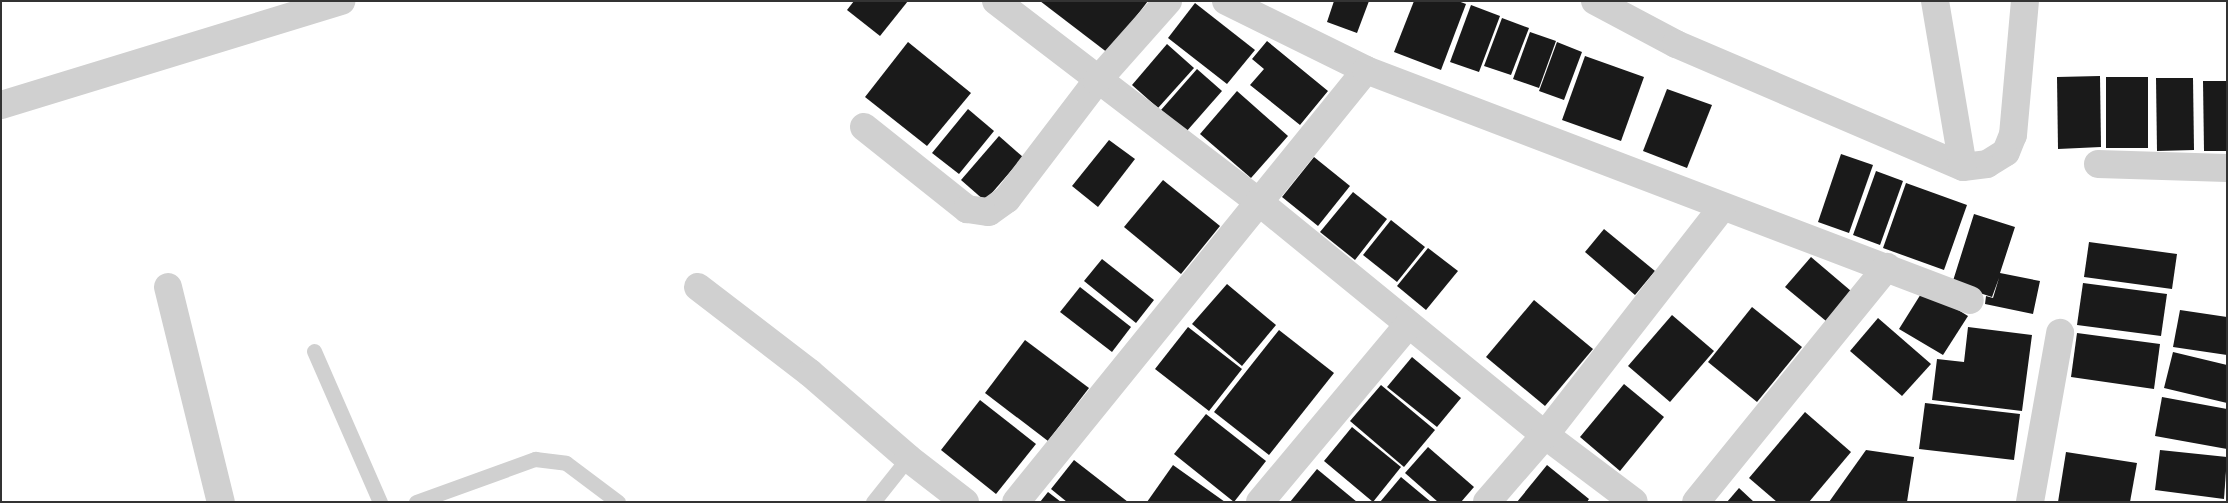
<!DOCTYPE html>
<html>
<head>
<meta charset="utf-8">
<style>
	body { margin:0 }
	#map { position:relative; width:2228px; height:503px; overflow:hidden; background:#fff; font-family:"DejaVu Sans",sans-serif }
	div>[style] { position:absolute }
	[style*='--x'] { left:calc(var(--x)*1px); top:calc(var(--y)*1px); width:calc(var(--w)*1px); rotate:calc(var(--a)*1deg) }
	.building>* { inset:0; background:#1a1a1a }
	.service>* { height:15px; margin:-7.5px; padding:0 7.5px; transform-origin:7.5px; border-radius:7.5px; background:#d0d0d0 }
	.minor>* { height:28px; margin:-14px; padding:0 14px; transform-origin:14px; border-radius:14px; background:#d0d0d0 }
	span { translate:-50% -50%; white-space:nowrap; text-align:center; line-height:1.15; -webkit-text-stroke:5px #fff; paint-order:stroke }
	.frame { position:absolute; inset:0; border:2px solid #333; pointer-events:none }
</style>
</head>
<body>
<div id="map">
	<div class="building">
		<div style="clip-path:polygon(854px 1px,908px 1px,880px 36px,847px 10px)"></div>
		<div style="clip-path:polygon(1040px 1px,1148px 1px,1108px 53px)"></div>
		<div style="clip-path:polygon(1334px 1px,1369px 1px,1357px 33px,1327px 22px)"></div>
		<div style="clip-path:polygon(1414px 1px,1458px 1px,1466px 4px,1441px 70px,1394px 52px)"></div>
		<div style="clip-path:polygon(1195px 3px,1255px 50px,1227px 84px,1168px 38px)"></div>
		<div style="clip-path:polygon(1471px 5px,1500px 16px,1479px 72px,1450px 62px)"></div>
		<div style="clip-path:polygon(1502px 18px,1529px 28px,1511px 75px,1484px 66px)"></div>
		<div style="clip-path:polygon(1530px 32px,1556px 41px,1539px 88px,1513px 79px)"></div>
		<div style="clip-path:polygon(1267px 41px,1328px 91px,1300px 125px,1250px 85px,1264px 69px,1252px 59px)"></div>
		<div style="clip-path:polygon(908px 42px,971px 93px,927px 146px,865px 97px)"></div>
		<div style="clip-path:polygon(1557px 42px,1582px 52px,1564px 100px,1539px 91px)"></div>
		<div style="clip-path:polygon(1167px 44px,1194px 68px,1158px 108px,1132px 85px)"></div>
		<div style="clip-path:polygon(1585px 56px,1644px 77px,1621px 141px,1562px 120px)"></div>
		<div style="clip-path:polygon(1197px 69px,1222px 91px,1186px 132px,1161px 110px)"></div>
		<div style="clip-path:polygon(2100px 76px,2101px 147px,2058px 149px,2057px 77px)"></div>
		<div style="clip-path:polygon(2106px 77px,2148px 77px,2148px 148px,2106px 148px)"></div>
		<div style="clip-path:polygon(2156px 78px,2193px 78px,2194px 150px,2157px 151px)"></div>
		<div style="clip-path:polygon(2203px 81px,2227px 81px,2227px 151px,2204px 151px)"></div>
		<div style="clip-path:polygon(1667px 89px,1712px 105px,1687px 168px,1643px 151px)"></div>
		<div style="clip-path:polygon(1237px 91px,1288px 136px,1251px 178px,1200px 134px)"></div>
		<div style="clip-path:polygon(968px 109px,994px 131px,959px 174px,932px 153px)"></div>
		<div style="clip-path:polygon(999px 136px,1023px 157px,985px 201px,961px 180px)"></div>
		<div style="clip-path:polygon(1109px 140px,1135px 159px,1098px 207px,1072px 186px)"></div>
		<div style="clip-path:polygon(1841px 154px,1873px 165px,1849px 233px,1818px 222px)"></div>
		<div style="clip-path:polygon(1314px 157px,1350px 186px,1318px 226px,1282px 197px)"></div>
		<div style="clip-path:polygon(1876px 171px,1903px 181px,1880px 245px,1853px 235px)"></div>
		<div style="clip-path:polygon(1163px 180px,1220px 226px,1181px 274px,1124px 227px)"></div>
		<div style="clip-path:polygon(1906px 183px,1967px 205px,1944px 270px,1883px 248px)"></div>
		<div style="clip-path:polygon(1353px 192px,1387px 219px,1355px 260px,1320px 232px)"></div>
		<div style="clip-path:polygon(1974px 214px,2015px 227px,2000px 273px,2040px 281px,2033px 314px,1985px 304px,1986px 296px,1993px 298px,1999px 278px,1992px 297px,1952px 284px)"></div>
		<div style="clip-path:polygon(1391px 220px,1425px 247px,1397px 282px,1363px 255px)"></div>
		<div style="clip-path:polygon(1604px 229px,1655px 271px,1635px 295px,1585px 252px)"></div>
		<div style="clip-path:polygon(2089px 242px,2177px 254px,2172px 289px,2084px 277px)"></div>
		<div style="clip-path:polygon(1428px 248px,1458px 271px,1426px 310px,1397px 286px)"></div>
		<div style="clip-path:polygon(1811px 257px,1851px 291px,1826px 321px,1785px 287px)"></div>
		<div style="clip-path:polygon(1102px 259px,1154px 300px,1136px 323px,1084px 281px)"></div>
		<div style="clip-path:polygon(2083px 283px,2167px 294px,2161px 336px,2077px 325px)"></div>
		<div style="clip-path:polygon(1227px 284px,1276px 325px,1242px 366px,1192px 324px)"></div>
		<div style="clip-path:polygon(1080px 287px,1131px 327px,1112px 352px,1060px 312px)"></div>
		<div style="clip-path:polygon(1924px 289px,1968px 316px,1943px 355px,1899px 329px)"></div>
		<div style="clip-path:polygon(1534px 300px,1593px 349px,1545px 406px,1486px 357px)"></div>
		<div style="clip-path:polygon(1752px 307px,1802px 347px,1757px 402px,1708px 362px)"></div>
		<div style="clip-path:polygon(2180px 310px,2227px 317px,2227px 355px,2173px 347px)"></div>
		<div style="clip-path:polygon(1672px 315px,1714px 351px,1670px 402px,1628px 366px)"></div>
		<div style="clip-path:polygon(1878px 318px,1931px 364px,1902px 396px,1850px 351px)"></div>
		<div style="clip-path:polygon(1188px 327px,1242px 369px,1209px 411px,1155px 369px)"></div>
		<div style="clip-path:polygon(1968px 327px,2032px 335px,2022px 411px,1932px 400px,1937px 359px,1964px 362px)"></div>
		<div style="clip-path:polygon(1279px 330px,1334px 373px,1269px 455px,1214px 412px)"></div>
		<div style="clip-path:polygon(2077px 333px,2160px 344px,2154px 389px,2071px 377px)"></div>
		<div style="clip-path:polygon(1025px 340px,1089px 388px,1048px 441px,985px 393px)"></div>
		<div style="clip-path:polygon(2173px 352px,2227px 365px,2227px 403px,2164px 388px)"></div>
		<div style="clip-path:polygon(1412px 357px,1461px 398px,1437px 427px,1387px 387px)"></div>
		<div style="clip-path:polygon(1624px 384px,1664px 417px,1620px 471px,1580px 437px)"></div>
		<div style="clip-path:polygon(1381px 385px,1435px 430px,1404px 467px,1350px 421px)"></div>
		<div style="clip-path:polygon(2162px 397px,2227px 409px,2227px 449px,2155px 436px)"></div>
		<div style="clip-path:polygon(980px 400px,1036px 444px,996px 494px,941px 450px)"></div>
		<div style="clip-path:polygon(1925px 403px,2020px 414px,2014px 460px,1919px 449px)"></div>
		<div style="clip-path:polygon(1805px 412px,1851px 452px,1809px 502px,1777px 502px,1749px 478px)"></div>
		<div style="clip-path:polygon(1206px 414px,1266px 461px,1234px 502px,1174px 454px)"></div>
		<div style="clip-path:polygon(1352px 427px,1401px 467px,1373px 502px,1324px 461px)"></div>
		<div style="clip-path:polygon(1428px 447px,1474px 487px,1461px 502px,1438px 502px,1405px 473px)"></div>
		<div style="clip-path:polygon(1866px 450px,1914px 457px,1907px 502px,1829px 502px)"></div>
		<div style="clip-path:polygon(2160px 450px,2227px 457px,2224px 499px,2155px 490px)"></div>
		<div style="clip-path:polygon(2066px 452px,2137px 463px,2130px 502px,2058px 502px)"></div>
		<div style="clip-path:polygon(1074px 460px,1128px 502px,1067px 502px,1051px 489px)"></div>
		<div style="clip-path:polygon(1173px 465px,1225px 502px,1147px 502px)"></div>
		<div style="clip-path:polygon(1547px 465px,1589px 499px,1587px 502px,1517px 502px)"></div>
		<div style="clip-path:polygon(1317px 469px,1357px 502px,1290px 502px)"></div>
		<div style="clip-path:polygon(1401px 477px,1431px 502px,1380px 502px)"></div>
		<div style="clip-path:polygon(1739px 488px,1754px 502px,1727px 502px)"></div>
		<div style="clip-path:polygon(1048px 492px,1061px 502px,1040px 502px)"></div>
	</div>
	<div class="service">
		<div style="--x:314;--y:351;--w:165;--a:66.4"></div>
		<div style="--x:416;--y:502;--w:127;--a:-19.9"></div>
		<div style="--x:535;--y:459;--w:31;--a:7"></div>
		<div style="--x:566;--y:463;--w:65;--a:36.9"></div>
		<div style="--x:873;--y:502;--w:56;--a:-51.5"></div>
	</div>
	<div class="minor">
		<div style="--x:996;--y:1;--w:331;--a:37.4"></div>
		<div style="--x:1259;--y:202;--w:369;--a:39.2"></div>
		<div style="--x:1545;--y:435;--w:111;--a:37"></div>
		<div style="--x:1226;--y:1;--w:156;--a:26.2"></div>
		<div style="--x:1595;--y:1;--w:92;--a:28"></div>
		<div style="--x:1676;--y:44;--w:312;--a:23.2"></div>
		<div style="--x:1963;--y:167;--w:24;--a:-7"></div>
		<div style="--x:1987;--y:164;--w:22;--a:-32"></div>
		<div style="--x:2006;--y:152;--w:18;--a:-68"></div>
		<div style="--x:2013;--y:135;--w:135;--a:-84.9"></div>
		<div style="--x:1935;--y:1;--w:168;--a:80.4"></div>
		<div style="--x:1;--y:105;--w:356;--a:-17"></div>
		<div style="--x:864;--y:127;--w:132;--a:38.5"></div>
		<div style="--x:967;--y:209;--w:22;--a:8"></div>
		<div style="--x:989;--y:212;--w:22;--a:-36"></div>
		<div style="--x:1007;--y:199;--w:148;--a:-52.7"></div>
		<div style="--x:1097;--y:81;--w:107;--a:-48.4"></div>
		<div style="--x:2098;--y:164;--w:129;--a:1.8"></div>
		<div style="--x:168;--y:287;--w:221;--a:76.2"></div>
		<div style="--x:698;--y:287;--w:141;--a:37.5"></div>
		<div style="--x:810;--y:373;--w:130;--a:40.9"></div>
		<div style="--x:908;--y:458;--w:72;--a:37.7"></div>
		<div style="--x:1016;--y:502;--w:556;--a:-50.99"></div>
		<div style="--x:1366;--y:70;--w:646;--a:20.85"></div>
		<div style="--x:1260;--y:502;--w:231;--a:-50.1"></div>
		<div style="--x:1487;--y:502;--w:89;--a:-49.1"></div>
		<div style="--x:1545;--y:435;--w:288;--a:-52.1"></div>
		<div style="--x:1696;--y:502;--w:303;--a:-50.9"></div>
		<div style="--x:2030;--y:502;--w:172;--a:-79.9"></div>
	</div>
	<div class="frame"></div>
</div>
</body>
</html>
